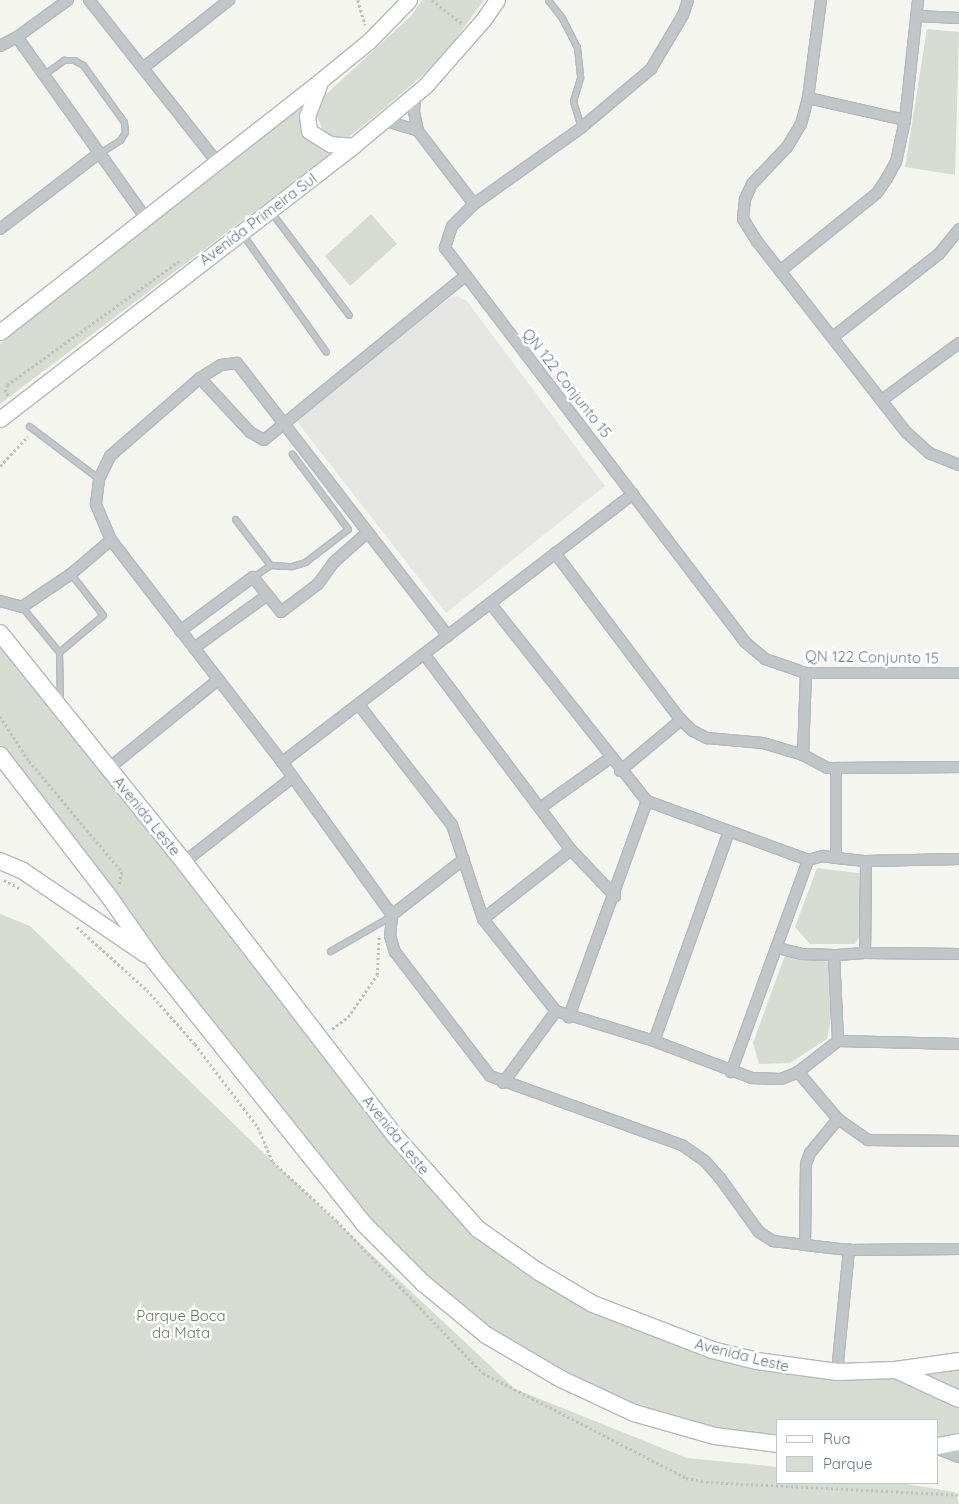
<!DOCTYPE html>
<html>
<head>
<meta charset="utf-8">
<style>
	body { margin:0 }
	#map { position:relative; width:959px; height:1504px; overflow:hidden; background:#f5f5f0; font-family:Quicksand,sans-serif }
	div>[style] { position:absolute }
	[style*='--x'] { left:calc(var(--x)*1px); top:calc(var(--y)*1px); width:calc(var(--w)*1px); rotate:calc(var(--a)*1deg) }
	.built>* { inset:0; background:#e5e6e4 }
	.green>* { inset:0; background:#d6dcd1 }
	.path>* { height:2.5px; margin-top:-1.25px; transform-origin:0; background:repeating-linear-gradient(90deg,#bdbfc1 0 2.5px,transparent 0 5px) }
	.roads { filter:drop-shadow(1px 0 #b3b9bd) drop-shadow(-1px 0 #b3b9bd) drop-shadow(0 1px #b3b9bd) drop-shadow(0 -1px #b3b9bd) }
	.service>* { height:5px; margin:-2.5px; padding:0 2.5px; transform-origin:2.5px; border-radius:2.5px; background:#c1c6c9 }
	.minor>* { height:10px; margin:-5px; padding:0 5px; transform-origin:5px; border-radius:5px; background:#c1c6c9 }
	.tertiary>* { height:12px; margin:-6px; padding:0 6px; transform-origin:6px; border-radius:6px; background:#c1c6c9 }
	.secondary>* { height:15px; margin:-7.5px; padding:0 7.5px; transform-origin:7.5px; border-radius:7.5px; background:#fff }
	.primary>* { height:16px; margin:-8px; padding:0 8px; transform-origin:8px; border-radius:8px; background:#fff }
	span { translate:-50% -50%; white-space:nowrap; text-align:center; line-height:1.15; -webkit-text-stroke:5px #fff; paint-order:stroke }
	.street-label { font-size:15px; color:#617684 }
	.park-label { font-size:15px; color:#677a61 }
	.legend { position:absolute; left:776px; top:1419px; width:162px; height:65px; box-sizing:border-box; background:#fff; border:1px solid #c0c8ce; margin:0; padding:6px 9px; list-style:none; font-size:15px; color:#617684 }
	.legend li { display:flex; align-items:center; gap:10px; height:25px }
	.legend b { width:25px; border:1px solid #c0c8ce }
</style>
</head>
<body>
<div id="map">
	<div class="built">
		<div style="clip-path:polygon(457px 296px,467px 301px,605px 486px,446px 613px,294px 418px,450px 298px)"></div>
	</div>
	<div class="green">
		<div style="clip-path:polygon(422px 0,484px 0,441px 59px,394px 100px,349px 137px,334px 137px,324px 133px,317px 116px,322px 98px,411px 16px)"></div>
		<div style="clip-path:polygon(927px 29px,959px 32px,955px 175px,905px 167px)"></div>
		<div style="clip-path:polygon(301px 104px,300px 116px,308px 137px,315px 144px,333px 152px,0 404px,0 344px)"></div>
		<div style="clip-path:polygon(371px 214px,397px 244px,350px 286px,325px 256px)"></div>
		<div style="clip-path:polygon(0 626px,394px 1137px,536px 1277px,714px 1348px,839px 1368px,895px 1364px,959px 1398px,959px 1440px,938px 1444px,938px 1420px,778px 1420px,778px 1447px,633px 1416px,485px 1337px,365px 1222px,0 745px)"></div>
		<div style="clip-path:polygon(817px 868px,859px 873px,861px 934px,855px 944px,810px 944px,795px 927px)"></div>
		<div style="clip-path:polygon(0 914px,30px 926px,275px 1164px,515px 1389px,687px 1458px,778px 1467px,778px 1483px,900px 1483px,955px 1492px,959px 1504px,0 1504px)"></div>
		<div style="clip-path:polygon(785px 955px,829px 962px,836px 993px,827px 1039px,790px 1063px,759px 1064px,753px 1043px)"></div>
		<div style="clip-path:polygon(959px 1356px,959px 1396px,898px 1364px)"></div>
	</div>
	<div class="path">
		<div style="--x:358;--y:0;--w:26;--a:74"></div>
		<div style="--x:432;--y:0;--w:39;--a:38"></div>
		<div style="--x:8;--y:396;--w:5;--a:-127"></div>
		<div style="--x:5;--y:392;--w:7;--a:-74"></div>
		<div style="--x:7;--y:385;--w:212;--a:-35.8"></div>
		<div style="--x:0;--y:466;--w:41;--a:-47"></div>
		<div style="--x:0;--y:716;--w:54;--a:57.2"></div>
		<div style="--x:29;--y:761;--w:145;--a:50"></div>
		<div style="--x:122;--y:872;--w:14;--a:102"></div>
		<div style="--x:4;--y:880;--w:19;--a:28"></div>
		<div style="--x:77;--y:927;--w:94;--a:42"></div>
		<div style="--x:147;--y:990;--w:72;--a:48.4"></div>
		<div style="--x:195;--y:1044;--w:104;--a:52.8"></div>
		<div style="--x:258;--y:1127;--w:38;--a:67"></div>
		<div style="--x:273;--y:1162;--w:87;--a:42.7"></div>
		<div style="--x:337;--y:1221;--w:211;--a:46.2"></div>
		<div style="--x:483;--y:1373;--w:229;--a:27.3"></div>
		<div style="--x:686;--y:1478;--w:20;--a:11"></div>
		<div style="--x:706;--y:1482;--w:253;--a:2.9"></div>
		<div style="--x:332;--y:1029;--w:20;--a:-37"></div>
		<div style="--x:348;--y:1017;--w:51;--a:-55.4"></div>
		<div style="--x:377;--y:975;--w:40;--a:-87.1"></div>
	</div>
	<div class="roads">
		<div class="service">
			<div style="--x:548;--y:0;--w:23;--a:52"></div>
			<div style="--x:562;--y:18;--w:33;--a:63"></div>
			<div style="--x:577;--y:47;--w:31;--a:84"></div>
			<div style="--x:580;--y:78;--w:24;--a:107"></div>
			<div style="--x:573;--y:101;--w:28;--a:73"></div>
			<div style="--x:43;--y:75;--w:26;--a:-36"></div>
			<div style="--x:64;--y:60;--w:10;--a:0"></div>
			<div style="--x:74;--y:60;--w:10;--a:29"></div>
			<div style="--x:83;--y:65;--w:70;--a:54.3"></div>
			<div style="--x:124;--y:122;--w:10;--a:84"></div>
			<div style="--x:125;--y:132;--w:9;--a:122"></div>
			<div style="--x:120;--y:140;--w:26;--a:148"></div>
			<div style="--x:271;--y:212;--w:129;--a:52.9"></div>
			<div style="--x:243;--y:235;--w:143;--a:54.6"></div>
			<div style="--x:29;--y:426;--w:88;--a:37.1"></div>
			<div style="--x:235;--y:519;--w:58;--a:52.7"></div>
			<div style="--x:270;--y:565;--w:21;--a:145"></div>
			<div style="--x:270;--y:565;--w:22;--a:3"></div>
			<div style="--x:292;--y:566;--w:14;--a:-17"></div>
			<div style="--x:305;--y:562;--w:54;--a:-37.5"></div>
			<div style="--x:348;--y:529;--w:94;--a:-126.7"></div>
			<div style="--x:22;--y:607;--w:58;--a:50.6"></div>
			<div style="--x:59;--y:652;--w:49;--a:88.8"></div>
			<div style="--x:59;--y:652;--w:57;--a:-40.1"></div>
			<div style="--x:103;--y:615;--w:52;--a:-128"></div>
			<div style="--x:330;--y:951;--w:70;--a:-29.8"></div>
		</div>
		<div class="minor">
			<div style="--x:89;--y:0;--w:205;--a:51.7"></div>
			<div style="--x:688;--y:0;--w:16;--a:108"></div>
			<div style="--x:683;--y:15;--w:63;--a:120.7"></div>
			<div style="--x:651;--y:69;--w:92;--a:139.9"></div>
			<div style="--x:581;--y:128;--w:131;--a:144.6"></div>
			<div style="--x:474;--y:204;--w:31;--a:135"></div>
			<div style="--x:452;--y:226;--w:23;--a:108"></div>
			<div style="--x:445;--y:248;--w:495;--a:52.7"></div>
			<div style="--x:745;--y:642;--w:26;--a:40"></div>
			<div style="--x:765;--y:659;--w:43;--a:18.9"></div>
			<div style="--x:806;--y:673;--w:153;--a:0"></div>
			<div style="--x:821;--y:0;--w:99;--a:97.6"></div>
			<div style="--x:808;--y:98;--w:27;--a:105"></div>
			<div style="--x:801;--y:124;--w:27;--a:121"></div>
			<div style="--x:787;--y:147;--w:51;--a:133.4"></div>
			<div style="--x:752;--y:184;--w:17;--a:115"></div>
			<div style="--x:745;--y:199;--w:20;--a:96"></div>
			<div style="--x:743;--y:219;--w:25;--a:58"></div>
			<div style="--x:756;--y:240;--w:245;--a:52"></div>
			<div style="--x:907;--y:433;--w:30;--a:42"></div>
			<div style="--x:929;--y:453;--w:32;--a:22"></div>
			<div style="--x:917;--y:16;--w:42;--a:2.7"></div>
			<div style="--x:17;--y:37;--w:221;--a:54.6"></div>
			<div style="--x:0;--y:46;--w:19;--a:-28"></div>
			<div style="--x:17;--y:37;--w:63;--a:-36"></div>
			<div style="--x:143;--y:68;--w:110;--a:-38.3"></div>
			<div style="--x:415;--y:94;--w:18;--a:93"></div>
			<div style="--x:414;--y:112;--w:19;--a:78"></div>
			<div style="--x:418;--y:131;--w:92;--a:52.5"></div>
			<div style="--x:808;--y:98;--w:99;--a:12.8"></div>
			<div style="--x:383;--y:120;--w:37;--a:17"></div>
			<div style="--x:0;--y:229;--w:123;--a:-37.4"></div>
			<div style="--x:780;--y:271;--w:124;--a:-38.8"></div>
			<div style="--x:877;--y:193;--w:18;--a:-56"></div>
			<div style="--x:887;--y:178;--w:18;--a:-61"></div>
			<div style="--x:896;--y:162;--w:43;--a:-77.9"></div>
			<div style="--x:905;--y:120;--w:121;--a:-83.8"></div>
			<div style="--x:833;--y:337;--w:135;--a:-38.1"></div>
			<div style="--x:939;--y:254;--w:32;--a:-51"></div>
			<div style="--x:200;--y:378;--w:74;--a:47.2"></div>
			<div style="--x:250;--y:432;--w:16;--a:30"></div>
			<div style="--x:264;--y:440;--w:259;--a:-39.2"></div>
			<div style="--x:882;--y:400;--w:96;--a:-36.5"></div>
			<div style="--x:633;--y:494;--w:442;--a:142.6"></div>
			<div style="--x:282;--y:762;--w:188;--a:54.3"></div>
			<div style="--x:392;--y:915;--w:21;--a:95"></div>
			<div style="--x:390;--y:936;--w:17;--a:73"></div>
			<div style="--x:395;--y:952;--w:156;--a:52.5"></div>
			<div style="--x:490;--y:1076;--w:204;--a:19.8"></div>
			<div style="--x:682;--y:1145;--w:28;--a:35"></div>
			<div style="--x:705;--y:1161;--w:23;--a:49"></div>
			<div style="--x:720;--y:1178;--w:67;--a:54.2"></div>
			<div style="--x:759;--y:1232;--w:17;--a:33"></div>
			<div style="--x:773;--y:1241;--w:32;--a:7"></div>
			<div style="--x:555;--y:553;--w:209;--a:53"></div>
			<div style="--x:681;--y:720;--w:16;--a:43"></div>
			<div style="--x:693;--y:731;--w:16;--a:27"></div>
			<div style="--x:707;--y:738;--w:56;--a:5.1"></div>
			<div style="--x:763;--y:743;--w:42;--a:16.7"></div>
			<div style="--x:0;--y:601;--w:23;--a:15"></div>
			<div style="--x:22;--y:607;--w:59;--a:-34"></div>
			<div style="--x:71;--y:574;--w:52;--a:-40.4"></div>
			<div style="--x:490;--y:603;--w:253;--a:51.6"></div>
			<div style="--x:647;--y:801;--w:230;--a:109.9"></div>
			<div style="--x:180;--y:631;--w:91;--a:-36.5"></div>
			<div style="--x:253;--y:577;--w:45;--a:51.3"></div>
			<div style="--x:281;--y:612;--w:46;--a:-37.1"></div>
			<div style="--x:318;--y:584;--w:27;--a:-54"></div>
			<div style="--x:334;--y:562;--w:45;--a:-41.4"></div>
			<div style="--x:194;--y:648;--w:89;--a:-35.8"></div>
			<div style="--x:424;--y:654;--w:245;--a:53.1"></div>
			<div style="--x:571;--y:850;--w:64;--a:46.3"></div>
			<div style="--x:806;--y:673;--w:82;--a:92.1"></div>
			<div style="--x:803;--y:755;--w:27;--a:28"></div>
			<div style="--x:827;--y:768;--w:9;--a:0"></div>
			<div style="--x:836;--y:768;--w:90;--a:90"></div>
			<div style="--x:836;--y:858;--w:30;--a:6"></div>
			<div style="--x:866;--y:861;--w:92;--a:90.6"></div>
			<div style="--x:865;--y:953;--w:31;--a:176"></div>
			<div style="--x:834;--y:955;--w:86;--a:87.3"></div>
			<div style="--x:359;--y:705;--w:152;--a:52.2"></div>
			<div style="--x:452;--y:825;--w:99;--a:71.7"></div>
			<div style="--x:483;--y:919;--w:117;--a:51.6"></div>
			<div style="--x:282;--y:762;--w:280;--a:-127.6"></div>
			<div style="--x:111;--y:540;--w:39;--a:-113"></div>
			<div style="--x:96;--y:504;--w:25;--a:-83"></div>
			<div style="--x:99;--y:479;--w:25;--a:-64"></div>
			<div style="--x:110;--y:456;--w:119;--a:-40.9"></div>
			<div style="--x:200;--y:378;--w:25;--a:-32"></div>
			<div style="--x:221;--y:365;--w:16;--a:-7"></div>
			<div style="--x:237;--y:363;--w:345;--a:52.3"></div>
			<div style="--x:109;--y:768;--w:139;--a:-38.9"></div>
			<div style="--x:836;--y:768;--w:123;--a:-0.5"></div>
			<div style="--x:620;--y:771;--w:80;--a:-39.9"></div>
			<div style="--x:647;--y:801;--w:171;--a:20.1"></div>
			<div style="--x:808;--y:860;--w:16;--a:-15"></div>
			<div style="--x:823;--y:856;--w:13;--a:9"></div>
			<div style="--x:540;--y:808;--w:86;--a:-35.5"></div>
			<div style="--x:866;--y:861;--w:93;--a:-1.2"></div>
			<div style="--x:184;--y:862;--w:138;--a:-37.9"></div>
			<div style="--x:392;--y:915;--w:91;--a:-37.9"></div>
			<div style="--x:483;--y:919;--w:112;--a:-38.1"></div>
			<div style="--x:778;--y:948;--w:25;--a:14"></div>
			<div style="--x:802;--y:954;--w:32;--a:2"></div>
			<div style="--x:865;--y:953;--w:94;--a:0.6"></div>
			<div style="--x:654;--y:1041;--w:222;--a:-70.3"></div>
			<div style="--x:959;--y:1044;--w:121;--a:-178.6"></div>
			<div style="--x:838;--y:1041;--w:51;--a:142.2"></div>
			<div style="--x:798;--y:1072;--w:62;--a:49.6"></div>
			<div style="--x:838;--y:1119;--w:44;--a:129.5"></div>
			<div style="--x:810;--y:1153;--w:12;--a:110"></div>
			<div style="--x:806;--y:1164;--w:81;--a:90.7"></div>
			<div style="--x:805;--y:1245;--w:44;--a:6.5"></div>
			<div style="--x:849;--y:1250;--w:110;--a:-0.5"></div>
			<div style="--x:731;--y:1072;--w:226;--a:-70"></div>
			<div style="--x:503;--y:1083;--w:89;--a:-53.6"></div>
			<div style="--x:556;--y:1011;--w:102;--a:17"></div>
			<div style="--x:654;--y:1041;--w:105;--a:20.7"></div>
			<div style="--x:752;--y:1078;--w:29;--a:2"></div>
			<div style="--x:781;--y:1079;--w:18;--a:-22"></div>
			<div style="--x:838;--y:1119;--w:37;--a:35"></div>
			<div style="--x:868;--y:1140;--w:91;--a:0.6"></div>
			<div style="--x:837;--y:1372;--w:123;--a:-84.4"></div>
		</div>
		<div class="tertiary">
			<div style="--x:938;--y:1448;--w:22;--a:21"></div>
		</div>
		<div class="secondary">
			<div style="--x:319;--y:85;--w:33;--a:111"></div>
			<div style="--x:307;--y:116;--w:15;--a:82"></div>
			<div style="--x:309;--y:131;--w:25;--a:32"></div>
			<div style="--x:330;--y:144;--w:23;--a:5"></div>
			<div style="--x:0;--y:332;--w:407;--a:-38.1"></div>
			<div style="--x:320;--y:81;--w:63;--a:-39.2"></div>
			<div style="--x:369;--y:41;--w:57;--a:-45.7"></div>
			<div style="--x:0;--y:419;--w:446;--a:-37.7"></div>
			<div style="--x:353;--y:146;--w:94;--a:-39.8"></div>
			<div style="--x:425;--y:86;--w:88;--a:-48.7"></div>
			<div style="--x:483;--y:20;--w:24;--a:-55"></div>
		</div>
		<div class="primary">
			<div style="--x:0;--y:633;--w:294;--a:51.2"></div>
			<div style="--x:184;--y:862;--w:346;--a:52.4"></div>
			<div style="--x:395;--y:1136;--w:125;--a:48.3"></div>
			<div style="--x:478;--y:1229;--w:75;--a:35.2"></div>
			<div style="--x:539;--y:1272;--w:63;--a:30.7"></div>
			<div style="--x:593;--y:1304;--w:128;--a:21.1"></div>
			<div style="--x:712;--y:1350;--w:46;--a:13.7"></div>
			<div style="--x:757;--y:1361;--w:81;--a:7.8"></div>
			<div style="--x:837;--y:1372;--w:58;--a:-2"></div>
			<div style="--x:895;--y:1370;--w:65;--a:-8"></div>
			<div style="--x:0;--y:755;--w:180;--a:52.4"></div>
			<div style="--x:110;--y:898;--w:78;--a:54.9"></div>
			<div style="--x:155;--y:962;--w:334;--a:51.4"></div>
			<div style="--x:363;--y:1223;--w:85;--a:45"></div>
			<div style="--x:423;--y:1283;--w:82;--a:39.5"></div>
			<div style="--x:486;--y:1335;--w:87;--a:30.4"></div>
			<div style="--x:561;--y:1379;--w:81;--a:25"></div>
			<div style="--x:634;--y:1413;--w:84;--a:15.9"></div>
			<div style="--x:715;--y:1436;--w:64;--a:7.2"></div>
			<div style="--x:0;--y:861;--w:25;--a:23"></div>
			<div style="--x:23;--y:871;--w:148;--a:34.2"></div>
			<div style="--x:898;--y:1371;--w:67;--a:24.7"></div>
			<div style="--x:938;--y:1446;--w:21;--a:-11"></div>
		</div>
	</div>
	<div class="street-label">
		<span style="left:258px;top:219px;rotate:-37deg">Avenida Primeira Sul</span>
		<span style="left:567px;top:383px;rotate:52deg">QN 122 Conjunto 15</span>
		<span style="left:872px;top:657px;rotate:1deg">QN 122 Conjunto 15</span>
		<span style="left:147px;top:816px;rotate:51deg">Avenida Leste</span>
		<span style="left:396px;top:1135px;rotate:51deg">Avenida Leste</span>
		<span style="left:742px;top:1355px;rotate:14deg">Avenida Leste</span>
	</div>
	<div class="park-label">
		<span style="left:181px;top:1324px">Parque Boca<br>da Mata</span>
	</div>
	<ul class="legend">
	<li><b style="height:6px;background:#fff"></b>Rua</li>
	<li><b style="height:14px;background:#d6dcd1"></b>Parque</li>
	</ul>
</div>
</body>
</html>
